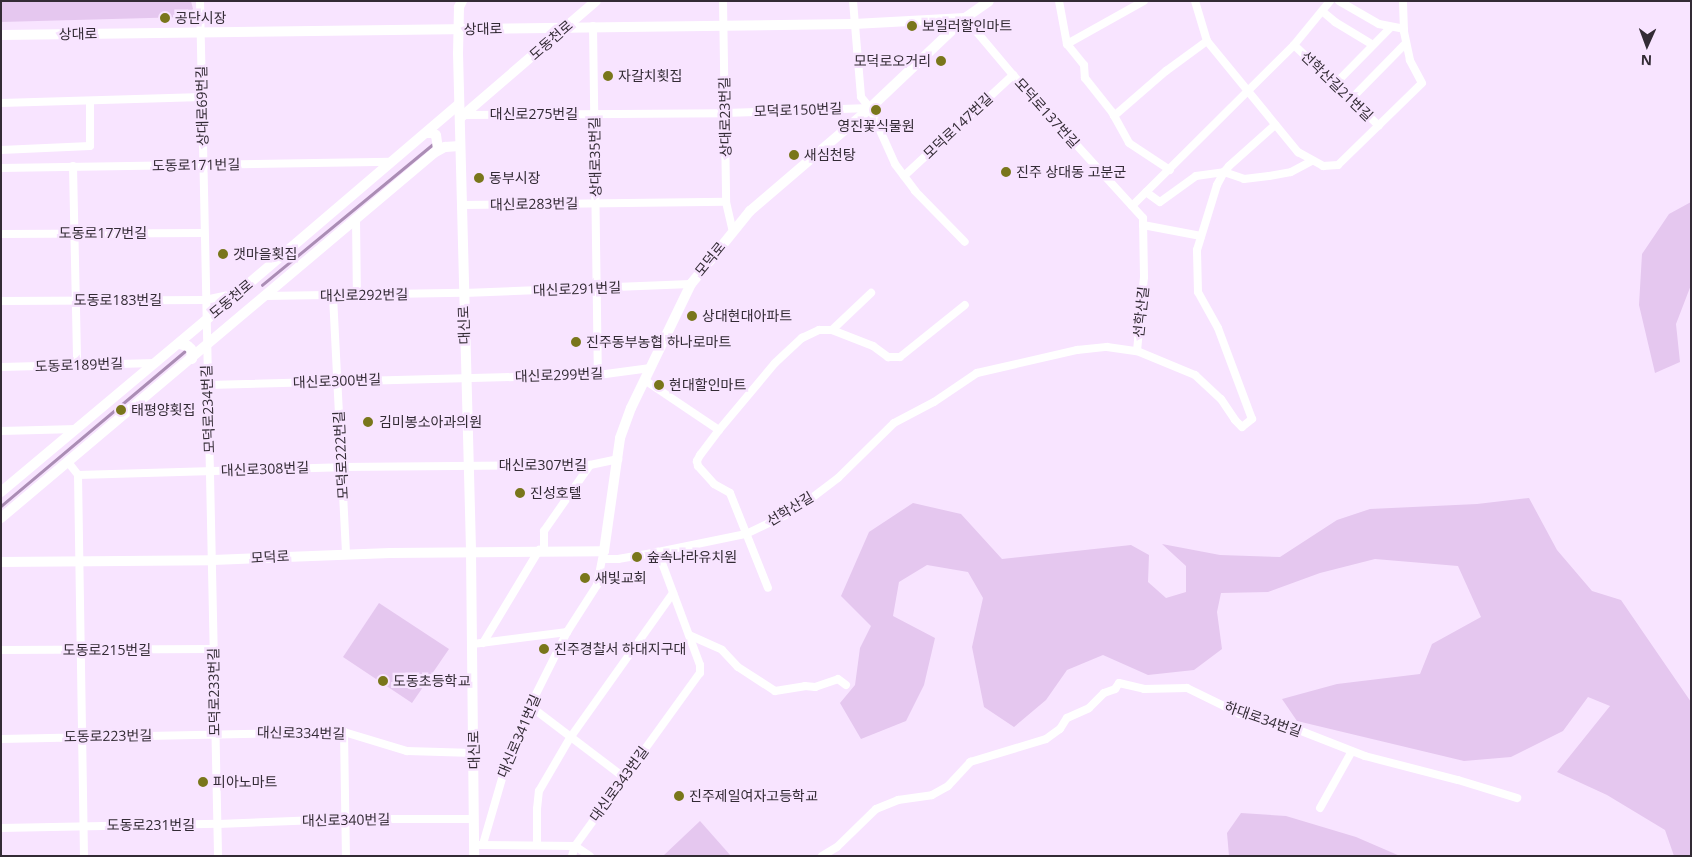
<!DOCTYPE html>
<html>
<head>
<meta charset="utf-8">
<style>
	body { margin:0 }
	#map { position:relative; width:1692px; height:857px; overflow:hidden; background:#f8e4ff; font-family:"Open Sans","Noto Sans KR",sans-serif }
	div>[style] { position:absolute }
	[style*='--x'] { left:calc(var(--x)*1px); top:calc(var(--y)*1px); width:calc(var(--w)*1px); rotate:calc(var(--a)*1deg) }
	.green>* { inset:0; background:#e5c7ef }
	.stream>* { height:2.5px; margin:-1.25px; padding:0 1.25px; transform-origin:1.25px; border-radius:1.25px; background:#ab8db5 }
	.street>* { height:8px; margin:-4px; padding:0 4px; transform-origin:4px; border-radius:4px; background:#fff }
	.secondary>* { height:10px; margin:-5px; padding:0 5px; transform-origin:5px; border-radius:5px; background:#fff }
	.dots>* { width:14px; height:14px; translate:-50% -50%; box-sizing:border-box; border:2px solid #f8e4ff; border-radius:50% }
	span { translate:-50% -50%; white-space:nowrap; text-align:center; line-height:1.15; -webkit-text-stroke:5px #f8e4ff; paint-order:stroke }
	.poi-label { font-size:14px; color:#332b35 }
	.left { translate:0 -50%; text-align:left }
	.right { translate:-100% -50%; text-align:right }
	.street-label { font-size:14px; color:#332b35 }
	.frame { position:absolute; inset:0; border:2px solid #332b35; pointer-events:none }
	.north { position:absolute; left:1622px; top:20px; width:50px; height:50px; -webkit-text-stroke:4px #f8e4ff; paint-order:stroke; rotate:182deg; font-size:14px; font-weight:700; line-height:20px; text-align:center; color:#332b35 }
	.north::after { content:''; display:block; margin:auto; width:18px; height:22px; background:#332b35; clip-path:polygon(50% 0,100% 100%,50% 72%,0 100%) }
</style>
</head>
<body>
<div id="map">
	<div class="green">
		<div style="clip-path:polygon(1px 1px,191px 1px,193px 9px,186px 17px,1px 22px)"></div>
		<div style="clip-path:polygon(1691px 202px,1691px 285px,1676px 324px,1680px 362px,1655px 373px,1639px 305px,1642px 254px,1669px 214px)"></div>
		<div style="clip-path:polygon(1529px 498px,1557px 550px,1592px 591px,1621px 600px,1691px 702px,1691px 856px,1674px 856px,1665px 830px,1607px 795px,1557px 772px,1610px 706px,1588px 697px,1563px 731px,1511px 757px,1464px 761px,1297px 721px,1282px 699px,1337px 684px,1420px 674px,1432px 644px,1481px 617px,1458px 566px,1375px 559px,1320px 573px,1268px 592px,1221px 593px,1217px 612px,1222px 649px,1194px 670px,1148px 675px,1103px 655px,1067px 670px,1046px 700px,1014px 727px,984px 707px,972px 647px,983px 598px,968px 572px,927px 565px,899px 582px,893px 616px,935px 638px,924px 685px,906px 721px,861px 739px,840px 703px,855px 685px,860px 648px,871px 626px,841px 596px,869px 532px,913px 503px,961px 514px,1002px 559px,1131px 545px,1149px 555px,1148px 582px,1166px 598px,1186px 592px,1186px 566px,1162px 544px,1220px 555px,1280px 557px,1337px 520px,1370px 509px,1477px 504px)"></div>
		<div style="clip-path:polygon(379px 603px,449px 649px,412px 703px,343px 657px)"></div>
		<div style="clip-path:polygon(1241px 813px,1286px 816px,1356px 837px,1400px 856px,1229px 856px,1227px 833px)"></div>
		<div style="clip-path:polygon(700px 821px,731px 856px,663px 856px)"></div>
	</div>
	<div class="stream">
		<div style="--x:262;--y:285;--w:223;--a:-39.5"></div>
		<div style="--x:1;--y:506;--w:242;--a:-40.1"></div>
	</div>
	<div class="street">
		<div style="--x:200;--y:1;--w:855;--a:88.79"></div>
		<div style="--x:723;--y:1;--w:201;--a:89.1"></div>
		<div style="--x:726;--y:202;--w:31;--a:77"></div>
		<div style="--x:853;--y:1;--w:96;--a:85.2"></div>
		<div style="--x:861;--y:97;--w:14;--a:51"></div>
		<div style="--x:870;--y:108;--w:61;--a:65.9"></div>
		<div style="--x:895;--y:164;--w:34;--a:53"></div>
		<div style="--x:915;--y:191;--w:71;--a:45.6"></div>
		<div style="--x:1059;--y:1;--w:44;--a:79.5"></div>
		<div style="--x:1067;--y:44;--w:27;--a:51"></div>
		<div style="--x:1084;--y:65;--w:13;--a:86"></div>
		<div style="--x:1085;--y:78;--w:43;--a:51.5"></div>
		<div style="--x:1112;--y:112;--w:35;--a:61"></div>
		<div style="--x:1129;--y:143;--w:49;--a:33.4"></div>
		<div style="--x:1195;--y:1;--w:42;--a:73.3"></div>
		<div style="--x:1207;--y:41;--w:144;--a:50.7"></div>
		<div style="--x:1298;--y:152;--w:29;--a:29"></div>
		<div style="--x:1323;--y:166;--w:15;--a:-4"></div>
		<div style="--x:1338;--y:165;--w:117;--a:-44.3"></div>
		<div style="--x:1422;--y:83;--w:26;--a:-118"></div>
		<div style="--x:1410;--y:60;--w:30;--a:-102"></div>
		<div style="--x:1404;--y:31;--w:30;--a:-92"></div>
		<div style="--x:1339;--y:1;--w:46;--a:29.9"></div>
		<div style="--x:1379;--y:24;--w:25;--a:11"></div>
		<div style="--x:1322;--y:11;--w:17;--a:40"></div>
		<div style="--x:1335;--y:22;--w:44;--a:31.2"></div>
		<div style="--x:593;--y:26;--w:349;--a:89.2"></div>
		<div style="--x:1067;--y:44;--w:88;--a:-29.2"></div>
		<div style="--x:1294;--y:45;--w:117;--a:43.6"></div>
		<div style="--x:1335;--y:84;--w:80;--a:-45.5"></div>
		<div style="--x:1351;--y:99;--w:78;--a:-45.5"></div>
		<div style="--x:1;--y:103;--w:202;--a:-1.7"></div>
		<div style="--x:463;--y:115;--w:262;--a:-0.4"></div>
		<div style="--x:725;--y:113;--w:145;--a:-2"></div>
		<div style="--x:1114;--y:116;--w:69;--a:-40.9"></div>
		<div style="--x:1166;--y:71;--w:51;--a:-36.2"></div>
		<div style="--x:1;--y:150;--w:89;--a:-2.6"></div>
		<div style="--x:90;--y:146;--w:45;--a:-90"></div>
		<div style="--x:73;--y:166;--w:199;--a:88.8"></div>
		<div style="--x:1;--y:168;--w:390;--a:-0.9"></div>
		<div style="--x:904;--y:176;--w:149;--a:-42.8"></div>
		<div style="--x:1146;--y:192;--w:17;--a:36"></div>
		<div style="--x:1160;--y:202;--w:44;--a:-35.8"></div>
		<div style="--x:1196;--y:176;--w:28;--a:-8"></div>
		<div style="--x:1224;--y:172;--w:21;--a:19"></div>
		<div style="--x:1244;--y:179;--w:25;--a:-7"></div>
		<div style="--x:1269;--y:176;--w:22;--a:-10"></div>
		<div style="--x:1291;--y:172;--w:24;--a:-28"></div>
		<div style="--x:462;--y:205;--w:264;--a:-0.7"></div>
		<div style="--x:1132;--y:206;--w:228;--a:-44.8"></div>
		<div style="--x:1294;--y:45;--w:57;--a:-50.7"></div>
		<div style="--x:356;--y:219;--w:77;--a:89.3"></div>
		<div style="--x:1143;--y:225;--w:59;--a:10.7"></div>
		<div style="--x:1;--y:234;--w:203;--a:-0.3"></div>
		<div style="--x:265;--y:296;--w:199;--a:-0.9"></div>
		<div style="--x:464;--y:293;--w:227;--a:-2.3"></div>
		<div style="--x:333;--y:296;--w:258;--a:87.1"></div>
		<div style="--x:1;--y:301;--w:204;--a:-0.3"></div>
		<div style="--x:205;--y:300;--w:29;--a:-12"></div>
		<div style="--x:832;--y:330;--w:44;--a:21.3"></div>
		<div style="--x:873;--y:346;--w:19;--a:36"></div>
		<div style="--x:888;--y:357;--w:12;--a:0"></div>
		<div style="--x:900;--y:357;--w:83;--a:-38.7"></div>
		<div style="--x:1137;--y:351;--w:63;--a:22.5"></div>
		<div style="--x:1195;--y:375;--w:35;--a:43"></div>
		<div style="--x:1221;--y:399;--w:25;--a:56"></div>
		<div style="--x:1235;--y:420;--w:10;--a:45"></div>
		<div style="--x:1242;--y:427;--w:13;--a:-39"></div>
		<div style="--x:1252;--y:419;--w:97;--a:-110.5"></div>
		<div style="--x:1218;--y:328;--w:41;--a:-119.1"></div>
		<div style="--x:1198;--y:292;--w:42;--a:-91.4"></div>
		<div style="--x:1197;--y:250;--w:68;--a:-72.9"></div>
		<div style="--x:1217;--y:185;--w:15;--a:-62"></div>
		<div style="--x:1224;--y:172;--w:8;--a:-50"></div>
		<div style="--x:1229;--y:166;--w:62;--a:-41.7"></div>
		<div style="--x:1;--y:367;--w:155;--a:-1.5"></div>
		<div style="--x:646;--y:381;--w:88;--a:33.9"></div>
		<div style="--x:719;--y:430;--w:31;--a:127"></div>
		<div style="--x:700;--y:455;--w:7;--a:117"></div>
		<div style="--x:697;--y:461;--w:5;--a:79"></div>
		<div style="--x:698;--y:466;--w:24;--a:48"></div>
		<div style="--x:714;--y:484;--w:18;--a:29"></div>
		<div style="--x:730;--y:493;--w:102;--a:68.2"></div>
		<div style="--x:208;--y:385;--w:390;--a:-1.5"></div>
		<div style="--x:598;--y:375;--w:53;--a:-7.5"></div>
		<div style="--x:719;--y:430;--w:87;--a:-50.1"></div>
		<div style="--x:775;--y:363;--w:37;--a:-43"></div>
		<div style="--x:802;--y:338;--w:19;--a:-25"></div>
		<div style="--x:819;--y:330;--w:13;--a:0"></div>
		<div style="--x:832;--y:330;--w:54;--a:-43.5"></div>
		<div style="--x:1;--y:431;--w:76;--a:-1.5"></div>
		<div style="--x:68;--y:462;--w:16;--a:52"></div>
		<div style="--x:78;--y:475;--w:263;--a:-1.7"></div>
		<div style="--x:341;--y:467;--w:249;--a:-0.5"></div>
		<div style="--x:590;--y:465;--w:29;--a:-12"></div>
		<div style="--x:78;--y:475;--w:381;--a:89.1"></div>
		<div style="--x:544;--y:550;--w:19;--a:-90"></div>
		<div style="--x:544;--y:531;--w:80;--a:-55.1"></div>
		<div style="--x:603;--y:559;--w:15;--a:0"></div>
		<div style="--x:618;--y:559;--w:41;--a:-9.9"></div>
		<div style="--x:658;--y:552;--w:90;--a:-11.6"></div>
		<div style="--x:746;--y:534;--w:55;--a:-25.6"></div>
		<div style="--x:796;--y:510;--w:53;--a:-37.3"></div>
		<div style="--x:838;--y:478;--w:78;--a:-44.5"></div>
		<div style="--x:894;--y:423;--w:45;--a:-27.7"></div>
		<div style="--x:934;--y:402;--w:52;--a:-34"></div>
		<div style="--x:977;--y:373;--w:103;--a:-13"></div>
		<div style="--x:1077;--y:350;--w:30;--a:-6"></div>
		<div style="--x:1107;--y:347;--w:30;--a:8"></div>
		<div style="--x:1137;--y:351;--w:74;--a:-84.6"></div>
		<div style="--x:1144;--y:277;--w:59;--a:-91"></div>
		<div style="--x:1143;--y:218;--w:193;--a:-132.3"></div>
		<div style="--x:1013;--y:75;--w:75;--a:-130.1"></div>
		<div style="--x:689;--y:635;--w:36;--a:24"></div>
		<div style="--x:722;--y:650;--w:23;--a:47"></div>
		<div style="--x:738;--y:667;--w:44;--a:33"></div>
		<div style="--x:775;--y:691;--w:30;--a:-9"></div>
		<div style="--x:805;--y:686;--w:10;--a:6"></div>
		<div style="--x:815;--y:687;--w:24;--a:-19"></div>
		<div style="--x:838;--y:679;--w:10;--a:37"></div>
		<div style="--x:483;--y:643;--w:109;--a:-58.9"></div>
		<div style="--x:473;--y:644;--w:95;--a:-7.3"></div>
		<div style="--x:1;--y:650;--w:212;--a:-0.3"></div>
		<div style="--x:530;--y:706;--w:119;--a:37.2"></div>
		<div style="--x:344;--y:732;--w:124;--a:89.1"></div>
		<div style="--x:1;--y:739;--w:343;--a:-1.2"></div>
		<div style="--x:344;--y:732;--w:66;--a:16.8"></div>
		<div style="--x:407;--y:751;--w:67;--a:1.7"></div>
		<div style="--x:1320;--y:808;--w:65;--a:-60.7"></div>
		<div style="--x:1;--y:828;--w:217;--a:-1.1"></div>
		<div style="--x:218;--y:824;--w:127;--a:-2.3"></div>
		<div style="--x:345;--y:819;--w:129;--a:0"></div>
		<div style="--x:483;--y:844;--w:90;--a:-73.8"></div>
		<div style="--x:508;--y:758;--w:56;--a:-67.1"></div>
		<div style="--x:530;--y:706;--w:83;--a:-63.4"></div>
		<div style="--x:567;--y:632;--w:56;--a:-57.4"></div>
		<div style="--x:597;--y:585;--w:31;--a:-79"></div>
		<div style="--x:479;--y:845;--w:96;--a:0.6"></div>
		<div style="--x:537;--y:845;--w:36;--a:-90"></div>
		<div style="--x:537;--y:809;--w:18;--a:-84"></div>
		<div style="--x:539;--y:791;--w:61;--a:-59.7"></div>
		<div style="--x:570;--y:738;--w:178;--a:-54.6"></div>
		<div style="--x:575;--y:846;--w:18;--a:34"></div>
		<div style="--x:572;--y:856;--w:10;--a:-73"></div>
		<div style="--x:575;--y:846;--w:213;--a:-54.2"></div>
		<div style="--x:700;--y:673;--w:8;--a:-90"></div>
		<div style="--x:700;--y:665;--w:121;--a:-110.4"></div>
		<div style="--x:822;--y:856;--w:17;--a:-31"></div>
		<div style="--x:837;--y:847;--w:54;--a:-44.3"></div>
		<div style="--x:876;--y:809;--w:24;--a:-22"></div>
		<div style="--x:898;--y:800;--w:34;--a:-8"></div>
		<div style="--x:932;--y:795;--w:18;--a:-29"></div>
		<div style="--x:948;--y:786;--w:33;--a:-47"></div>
		<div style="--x:970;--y:762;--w:79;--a:-16.8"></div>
		<div style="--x:1046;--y:739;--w:17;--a:-36"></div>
		<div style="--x:1060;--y:729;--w:13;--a:-58"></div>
		<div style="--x:1067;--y:718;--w:24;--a:-24"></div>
		<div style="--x:1089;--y:708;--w:21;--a:-45"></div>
		<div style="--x:1104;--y:693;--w:12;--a:-20"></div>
		<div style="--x:1115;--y:689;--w:7;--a:-56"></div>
		<div style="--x:1119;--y:683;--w:26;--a:13"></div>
		<div style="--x:1144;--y:689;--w:43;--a:-1.3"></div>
		<div style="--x:1187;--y:688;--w:59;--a:26.1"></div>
		<div style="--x:1240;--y:714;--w:58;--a:15"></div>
		<div style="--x:1296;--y:729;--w:74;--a:21.4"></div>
		<div style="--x:1365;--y:756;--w:96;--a:14.5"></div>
		<div style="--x:1458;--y:780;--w:62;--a:17"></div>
	</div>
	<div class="secondary">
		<div style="--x:462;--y:1;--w:7;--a:117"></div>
		<div style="--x:459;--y:7;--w:46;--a:91.2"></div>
		<div style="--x:458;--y:53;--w:499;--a:88.5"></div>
		<div style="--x:471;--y:552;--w:304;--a:89.4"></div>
		<div style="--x:1;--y:35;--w:853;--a:-0.74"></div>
		<div style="--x:854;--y:24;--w:111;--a:-3.1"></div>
		<div style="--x:460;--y:118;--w:179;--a:-40.7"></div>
		<div style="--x:426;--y:133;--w:6;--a:0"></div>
		<div style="--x:432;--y:133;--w:4;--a:27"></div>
		<div style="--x:436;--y:135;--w:15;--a:82"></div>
		<div style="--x:179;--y:344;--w:9;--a:13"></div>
		<div style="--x:188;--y:346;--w:4;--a:45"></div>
		<div style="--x:191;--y:349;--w:10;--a:84"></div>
		<div style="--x:1;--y:492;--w:266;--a:-40"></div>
		<div style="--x:205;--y:321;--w:334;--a:-40.5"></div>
		<div style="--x:1;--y:518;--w:566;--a:-40.13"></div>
		<div style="--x:434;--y:153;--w:13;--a:-29"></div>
		<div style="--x:445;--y:147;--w:15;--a:-4"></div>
		<div style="--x:1;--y:562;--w:212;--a:-0.5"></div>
		<div style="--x:213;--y:560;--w:177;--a:-2.3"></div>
		<div style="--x:390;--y:553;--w:214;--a:-0.5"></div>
		<div style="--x:604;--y:551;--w:114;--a:-81.9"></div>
		<div style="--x:620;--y:438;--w:32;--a:-70"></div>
		<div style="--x:631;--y:408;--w:138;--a:-64.2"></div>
		<div style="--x:691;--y:284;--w:94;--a:-51.1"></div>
		<div style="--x:750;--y:211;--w:158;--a:-40.6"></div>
		<div style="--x:870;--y:108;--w:131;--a:-43.5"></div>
		<div style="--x:965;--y:18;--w:29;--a:-35"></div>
	</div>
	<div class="dots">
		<div style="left:165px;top:18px;background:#79761b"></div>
		<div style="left:912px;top:26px;background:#79761b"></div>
		<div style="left:941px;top:61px;background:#79761b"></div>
		<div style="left:608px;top:76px;background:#79761b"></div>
		<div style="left:876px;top:110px;background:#79761b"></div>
		<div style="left:794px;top:155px;background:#79761b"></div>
		<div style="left:1006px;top:172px;background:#79761b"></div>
		<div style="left:479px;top:178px;background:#79761b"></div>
		<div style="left:223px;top:254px;background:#79761b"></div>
		<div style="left:692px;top:316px;background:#79761b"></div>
		<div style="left:576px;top:342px;background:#79761b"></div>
		<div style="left:659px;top:385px;background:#79761b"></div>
		<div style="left:121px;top:410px;background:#79761b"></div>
		<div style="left:368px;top:422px;background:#79761b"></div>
		<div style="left:520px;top:493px;background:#79761b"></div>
		<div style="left:637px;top:557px;background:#79761b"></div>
		<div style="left:585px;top:578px;background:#79761b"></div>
		<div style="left:544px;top:649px;background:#79761b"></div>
		<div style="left:383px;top:681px;background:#79761b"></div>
		<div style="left:203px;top:782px;background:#79761b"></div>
		<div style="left:679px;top:796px;background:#79761b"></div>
	</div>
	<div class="poi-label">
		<span class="left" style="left:175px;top:18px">공단시장</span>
		<span class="left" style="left:922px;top:26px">보일러할인마트</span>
		<span class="right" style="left:931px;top:61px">모덕로오거리</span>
		<span class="left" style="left:618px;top:76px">자갈치횟집</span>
		<span style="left:876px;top:126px">영진꽃식물원</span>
		<span class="left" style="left:804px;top:155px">새심천탕</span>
		<span class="left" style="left:1016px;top:172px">진주 상대동 고분군</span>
		<span class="left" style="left:489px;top:178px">동부시장</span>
		<span class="left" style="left:233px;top:254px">갯마을횟집</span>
		<span class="left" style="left:702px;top:316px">상대현대아파트</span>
		<span class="left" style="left:586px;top:342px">진주동부농협 하나로마트</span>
		<span class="left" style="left:669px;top:385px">현대할인마트</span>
		<span class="left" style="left:131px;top:410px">태평양횟집</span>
		<span class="left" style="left:379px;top:422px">김미봉소아과의원</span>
		<span class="left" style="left:530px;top:493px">진성호텔</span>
		<span class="left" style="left:647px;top:557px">숲속나라유치원</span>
		<span class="left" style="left:595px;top:578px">새빛교회</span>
		<span class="left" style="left:554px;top:649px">진주경찰서 하대지구대</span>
		<span class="left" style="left:393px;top:681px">도동초등학교</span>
		<span class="left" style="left:213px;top:782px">피아노마트</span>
		<span class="left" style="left:689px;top:796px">진주제일여자고등학교</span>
	</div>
	<div class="street-label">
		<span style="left:483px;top:29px;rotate:-1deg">상대로</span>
		<span style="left:78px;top:34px;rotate:-1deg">상대로</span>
		<span style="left:551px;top:40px;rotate:-41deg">도동천로</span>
		<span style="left:1337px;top:86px;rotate:44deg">선학산길21번길</span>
		<span style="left:202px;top:106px;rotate:-91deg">상대로69번길</span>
		<span style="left:798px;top:110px;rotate:-2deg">모덕로150번길</span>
		<span style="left:1047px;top:113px;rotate:48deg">모덕로137번길</span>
		<span style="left:534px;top:114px">대신로275번길</span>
		<span style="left:725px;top:117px;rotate:-91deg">상대로23번길</span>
		<span style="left:958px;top:126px;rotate:-43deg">모덕로147번길</span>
		<span style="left:595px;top:157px;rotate:-91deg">상대로35번길</span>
		<span style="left:196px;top:165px;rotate:-1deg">도동로171번길</span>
		<span style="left:534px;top:204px;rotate:-1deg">대신로283번길</span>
		<span style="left:103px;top:233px">도동로177번길</span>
		<span style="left:710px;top:259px;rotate:-51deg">모덕로</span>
		<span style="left:577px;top:289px;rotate:-2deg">대신로291번길</span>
		<span style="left:364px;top:295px;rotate:-1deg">대신로292번길</span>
		<span style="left:231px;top:299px;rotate:-40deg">도동천로</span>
		<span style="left:118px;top:300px">도동로183번길</span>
		<span style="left:1141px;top:312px;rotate:-84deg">선학산길</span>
		<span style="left:464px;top:325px;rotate:-92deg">대신로</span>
		<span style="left:79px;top:365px;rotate:-2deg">도동로189번길</span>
		<span style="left:559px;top:375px;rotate:-2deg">대신로299번길</span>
		<span style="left:337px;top:381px;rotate:-2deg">대신로300번길</span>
		<span style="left:208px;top:409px;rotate:-92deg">모덕로234번길</span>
		<span style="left:341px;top:455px;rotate:-93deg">모덕로222번길</span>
		<span style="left:543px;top:465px">대신로307번길</span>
		<span style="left:265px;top:469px;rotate:-2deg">대신로308번길</span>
		<span style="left:790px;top:509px;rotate:-31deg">선학산길</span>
		<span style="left:270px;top:557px;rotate:-3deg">모덕로</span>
		<span style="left:107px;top:650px">도동로215번길</span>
		<span style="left:214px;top:692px;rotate:-91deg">모덕로233번길</span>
		<span style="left:1263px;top:719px;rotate:19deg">하대로34번길</span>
		<span style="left:301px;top:733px;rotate:1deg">대신로334번길</span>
		<span style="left:108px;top:736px;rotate:-1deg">도동로223번길</span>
		<span style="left:519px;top:736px;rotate:-67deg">대신로341번길</span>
		<span style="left:474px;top:750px;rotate:-91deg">대신로</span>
		<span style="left:619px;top:784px;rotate:-54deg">대신로343번길</span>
		<span style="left:346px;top:820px;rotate:-1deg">대신로340번길</span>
		<span style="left:151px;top:825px">도동로231번길</span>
	</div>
	<div class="frame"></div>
	<div class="north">N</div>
</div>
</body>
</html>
